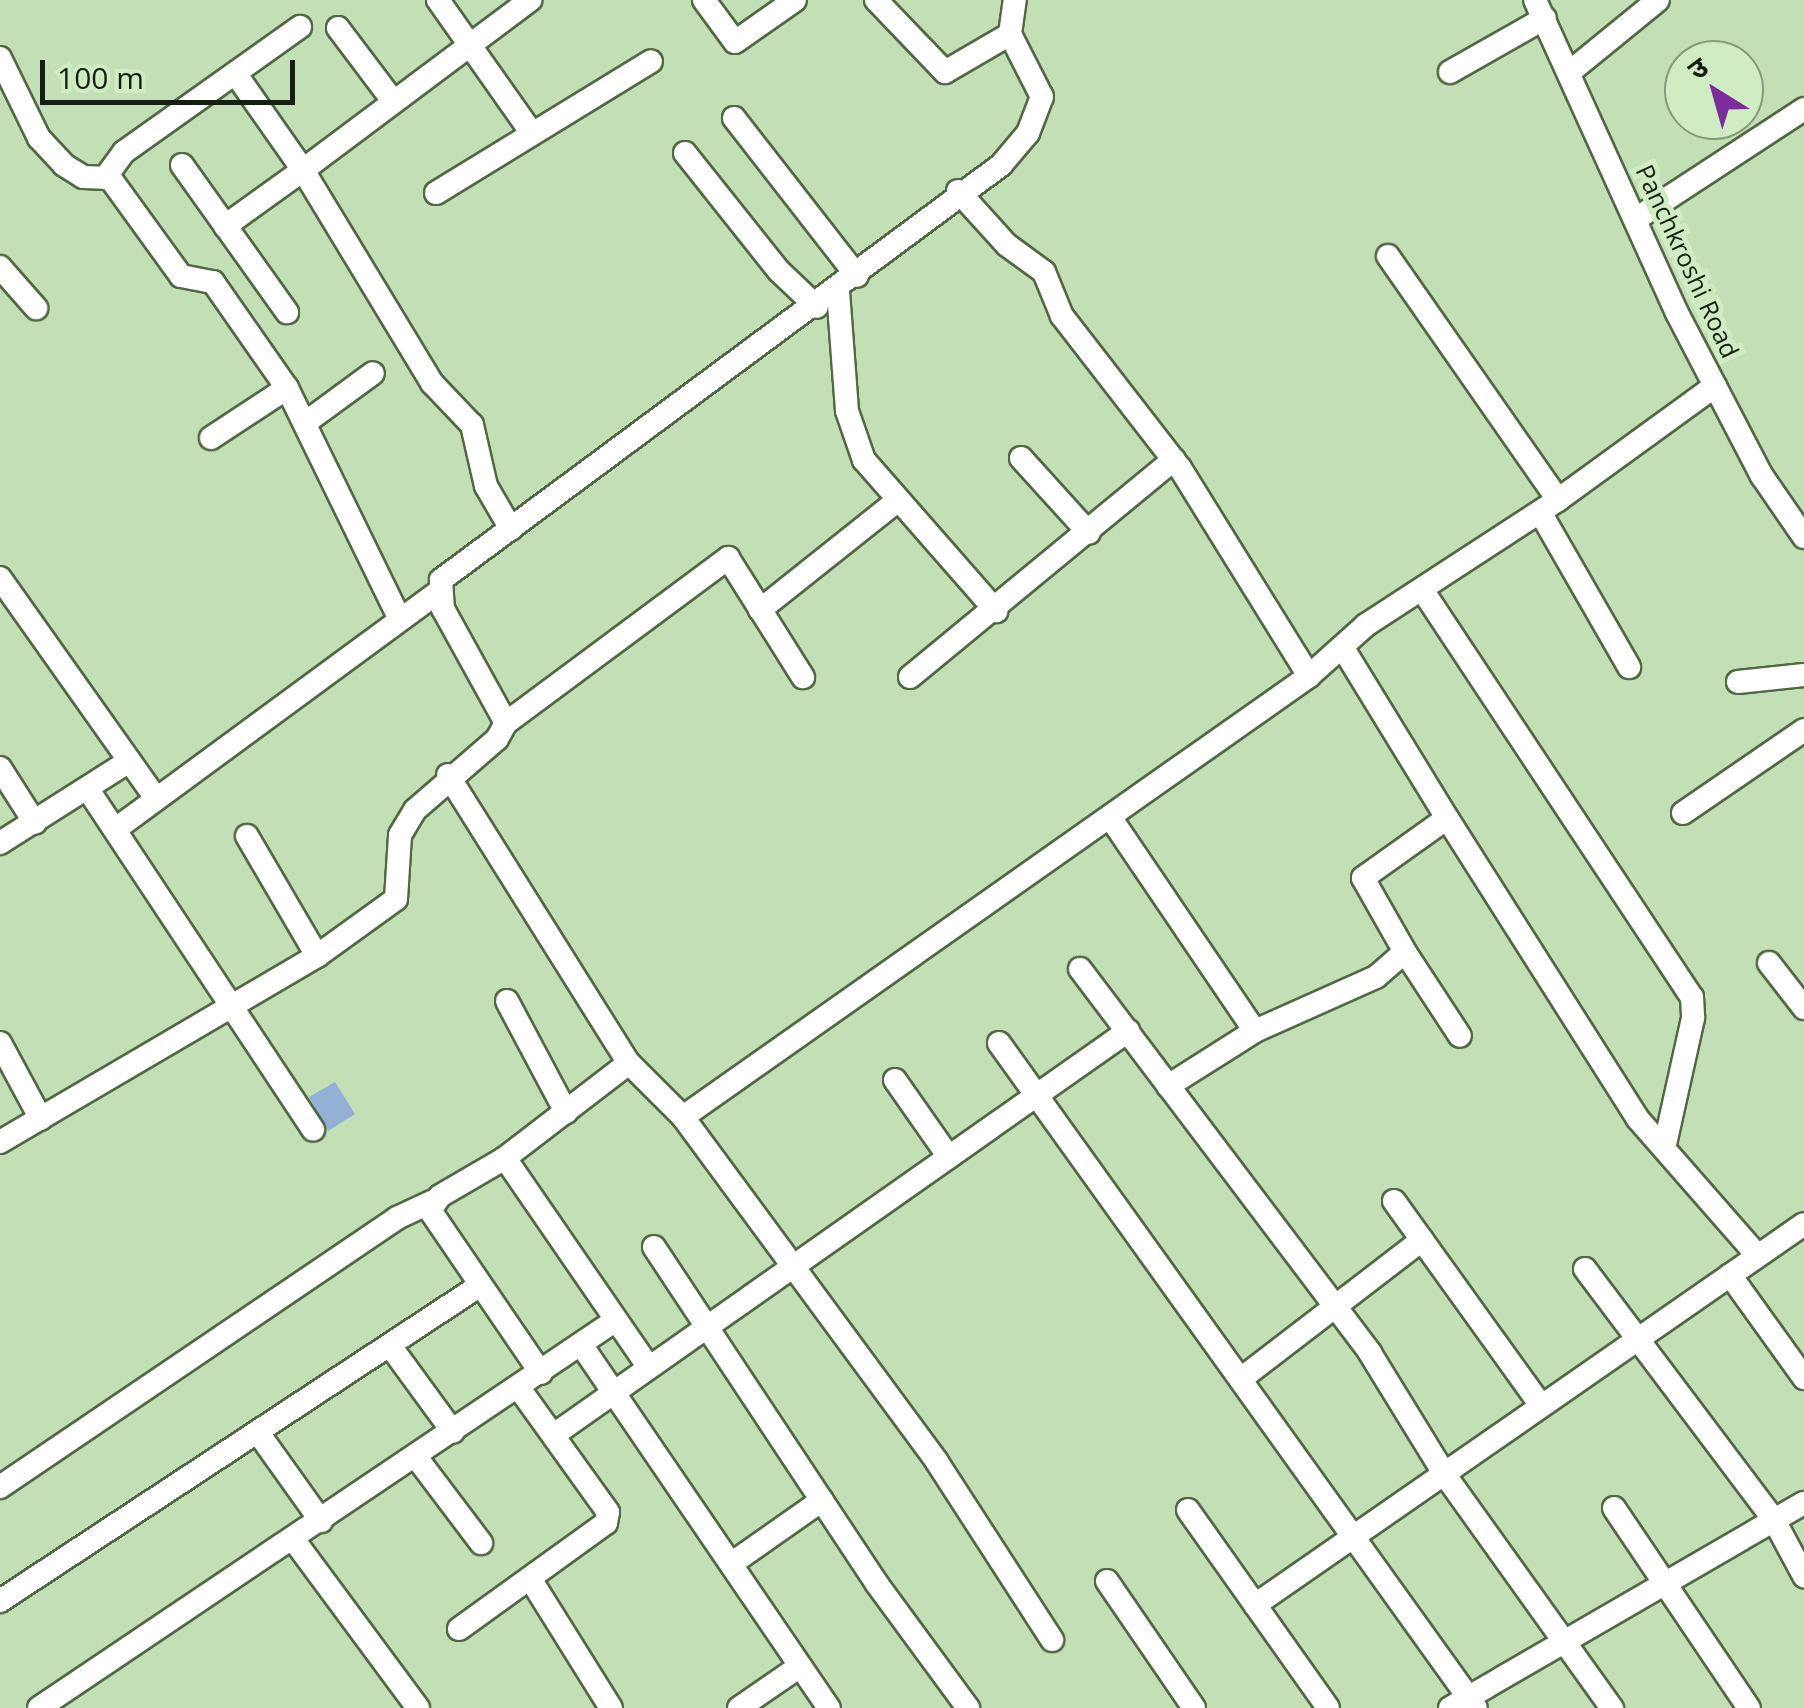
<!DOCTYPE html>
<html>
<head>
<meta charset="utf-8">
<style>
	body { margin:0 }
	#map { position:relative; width:1804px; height:1708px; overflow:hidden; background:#c3dfb5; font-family:"Open Sans","Noto Sans Devanagari",sans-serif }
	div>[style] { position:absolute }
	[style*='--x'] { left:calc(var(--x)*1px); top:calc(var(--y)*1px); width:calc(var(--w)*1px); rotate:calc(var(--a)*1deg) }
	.building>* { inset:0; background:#93b0d5 }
	.roads { filter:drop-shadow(2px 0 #506843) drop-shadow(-2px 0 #506843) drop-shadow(0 2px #506843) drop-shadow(0 -2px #506843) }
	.minor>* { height:22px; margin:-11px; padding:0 11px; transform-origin:11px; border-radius:11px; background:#fff }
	span { translate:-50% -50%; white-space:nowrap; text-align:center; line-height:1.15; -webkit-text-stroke:10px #d0ecc2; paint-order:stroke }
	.street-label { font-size:25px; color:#151f10 }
	.north { position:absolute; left:1664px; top:40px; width:100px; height:100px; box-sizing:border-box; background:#d0ecc2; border:2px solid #859a7b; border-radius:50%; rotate:323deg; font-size:28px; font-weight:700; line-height:40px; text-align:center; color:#151f10 }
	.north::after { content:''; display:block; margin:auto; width:35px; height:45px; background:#7d2c9c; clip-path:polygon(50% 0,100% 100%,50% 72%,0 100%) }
	.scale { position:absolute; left:40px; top:60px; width:255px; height:45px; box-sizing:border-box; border:5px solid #151f10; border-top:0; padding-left:12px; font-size:30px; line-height:35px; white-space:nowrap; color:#151f10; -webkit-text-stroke:8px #d0ecc2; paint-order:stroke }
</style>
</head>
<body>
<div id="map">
	<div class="building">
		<div style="clip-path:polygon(335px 1082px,355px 1114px,328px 1131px,309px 1097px)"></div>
	</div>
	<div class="roads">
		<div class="minor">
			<div style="--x:438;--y:0;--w:161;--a:54.8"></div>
			<div style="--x:704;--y:0;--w:52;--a:53.6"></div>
			<div style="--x:735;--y:42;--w:73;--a:-35"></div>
			<div style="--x:876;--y:0;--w:100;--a:46.2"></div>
			<div style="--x:945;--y:72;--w:75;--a:-30.3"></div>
			<div style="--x:1535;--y:0;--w:344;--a:65.6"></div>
			<div style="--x:1677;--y:313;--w:184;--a:62.5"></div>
			<div style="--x:1762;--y:476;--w:74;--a:55.5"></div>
			<div style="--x:338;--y:28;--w:91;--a:53"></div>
			<div style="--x:0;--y:58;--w:89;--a:64"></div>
			<div style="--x:39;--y:138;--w:37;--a:47"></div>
			<div style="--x:64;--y:165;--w:22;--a:32"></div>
			<div style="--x:83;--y:177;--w:27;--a:2"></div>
			<div style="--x:110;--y:178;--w:121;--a:54.1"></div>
			<div style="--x:181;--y:276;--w:33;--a:11"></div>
			<div style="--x:213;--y:282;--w:129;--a:55.1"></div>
			<div style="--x:287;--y:388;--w:254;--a:64"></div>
			<div style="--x:1571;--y:71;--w:112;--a:-39.2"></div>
			<div style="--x:1450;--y:72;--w:109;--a:-29.6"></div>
			<div style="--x:734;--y:118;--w:200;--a:52.1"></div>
			<div style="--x:685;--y:153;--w:151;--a:51.5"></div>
			<div style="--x:779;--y:271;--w:52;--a:43.5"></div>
			<div style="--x:182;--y:165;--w:181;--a:54.5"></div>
			<div style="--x:105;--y:178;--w:32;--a:-54"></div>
			<div style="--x:124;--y:152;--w:216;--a:-35.4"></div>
			<div style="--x:958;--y:191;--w:73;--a:47.8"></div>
			<div style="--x:1007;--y:245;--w:46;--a:36.1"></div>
			<div style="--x:1044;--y:272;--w:48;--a:67.8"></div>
			<div style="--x:1062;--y:316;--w:192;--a:52.2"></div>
			<div style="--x:1180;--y:468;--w:245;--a:58.2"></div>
			<div style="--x:436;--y:193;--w:252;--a:-31.5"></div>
			<div style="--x:1639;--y:217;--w:197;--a:-33.2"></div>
			<div style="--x:225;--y:226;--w:96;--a:-35.7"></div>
			<div style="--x:303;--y:170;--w:118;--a:-125"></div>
			<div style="--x:1388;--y:256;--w:297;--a:55.1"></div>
			<div style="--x:0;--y:267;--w:55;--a:48.7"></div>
			<div style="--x:838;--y:291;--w:120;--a:85.7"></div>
			<div style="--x:847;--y:411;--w:52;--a:70.9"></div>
			<div style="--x:864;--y:460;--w:201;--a:48.8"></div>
			<div style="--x:305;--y:423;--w:84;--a:-36.3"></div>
			<div style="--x:211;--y:438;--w:91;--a:-33.3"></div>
			<div style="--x:1021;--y:458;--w:101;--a:47.8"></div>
			<div style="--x:1540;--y:512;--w:179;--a:60.1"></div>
			<div style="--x:511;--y:529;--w:50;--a:-120.2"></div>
			<div style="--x:486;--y:486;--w:63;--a:-102.9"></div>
			<div style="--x:472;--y:425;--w:58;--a:-133.6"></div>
			<div style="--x:432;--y:383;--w:249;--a:-121.2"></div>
			<div style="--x:303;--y:170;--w:284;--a:-36.8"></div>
			<div style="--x:0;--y:578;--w:270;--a:54.7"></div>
			<div style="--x:1423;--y:591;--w:487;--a:56.5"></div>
			<div style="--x:1692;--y:997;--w:21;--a:87"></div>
			<div style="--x:1693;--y:1018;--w:129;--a:102.5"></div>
			<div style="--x:760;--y:610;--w:174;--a:-38.5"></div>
			<div style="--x:910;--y:677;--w:342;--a:-39.5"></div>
			<div style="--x:1738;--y:682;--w:66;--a:-6.1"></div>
			<div style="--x:506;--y:723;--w:277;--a:-36.6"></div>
			<div style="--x:728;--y:558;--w:141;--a:57.8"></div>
			<div style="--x:0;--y:768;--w:65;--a:57.5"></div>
			<div style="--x:448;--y:775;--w:340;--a:57.9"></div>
			<div style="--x:629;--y:1063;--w:76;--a:45"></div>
			<div style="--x:683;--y:1117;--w:766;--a:-35.16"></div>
			<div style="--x:1309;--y:676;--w:76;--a:-41.8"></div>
			<div style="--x:1366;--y:625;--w:229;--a:-33.1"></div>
			<div style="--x:1558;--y:500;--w:194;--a:-36"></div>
			<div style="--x:89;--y:791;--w:406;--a:56.5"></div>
			<div style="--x:1683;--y:813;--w:147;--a:-34.4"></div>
			<div style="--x:1110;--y:817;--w:258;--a:55.9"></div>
			<div style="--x:1447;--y:818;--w:356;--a:57.6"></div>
			<div style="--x:1638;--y:1119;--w:181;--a:48.8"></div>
			<div style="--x:117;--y:828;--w:398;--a:-36.3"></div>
			<div style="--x:247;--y:836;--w:139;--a:59.7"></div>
			<div style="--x:0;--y:843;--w:153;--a:-32.4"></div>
			<div style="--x:1405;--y:952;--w:100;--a:56.8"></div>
			<div style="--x:1769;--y:963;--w:57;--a:52.1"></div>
			<div style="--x:1080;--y:969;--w:481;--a:52.9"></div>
			<div style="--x:1370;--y:1353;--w:143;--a:58.4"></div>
			<div style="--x:1445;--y:1475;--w:287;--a:54.4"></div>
			<div style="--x:507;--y:1001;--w:126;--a:62"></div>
			<div style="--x:0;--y:1043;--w:86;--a:61.7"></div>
			<div style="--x:999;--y:1043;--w:818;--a:54.35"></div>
			<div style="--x:895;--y:1080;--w:94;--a:55"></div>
			<div style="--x:1168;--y:1086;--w:103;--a:-32.3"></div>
			<div style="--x:1255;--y:1031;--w:133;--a:-24.1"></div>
			<div style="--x:1376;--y:977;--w:38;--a:-41"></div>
			<div style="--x:1405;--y:952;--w:85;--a:-119.6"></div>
			<div style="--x:1363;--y:878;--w:103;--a:-35.5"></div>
			<div style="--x:1447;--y:818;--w:197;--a:-121.5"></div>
			<div style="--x:683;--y:1117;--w:428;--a:53.6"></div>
			<div style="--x:937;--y:1462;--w:212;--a:57.1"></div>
			<div style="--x:0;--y:1142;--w:368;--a:-30.4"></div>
			<div style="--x:317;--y:956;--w:97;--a:-35.8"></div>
			<div style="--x:396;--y:899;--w:64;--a:-86.4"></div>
			<div style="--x:400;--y:835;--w:29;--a:-59"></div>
			<div style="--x:415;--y:810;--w:108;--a:-40.9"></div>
			<div style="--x:497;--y:739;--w:18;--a:-61"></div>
			<div style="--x:506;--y:723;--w:130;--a:-118.9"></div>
			<div style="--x:443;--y:609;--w:29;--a:-94"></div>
			<div style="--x:441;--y:580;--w:697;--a:-36.54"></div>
			<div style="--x:1001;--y:165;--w:42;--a:-49.8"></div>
			<div style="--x:1028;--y:133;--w:39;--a:-69"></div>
			<div style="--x:1042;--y:97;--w:71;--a:-116.9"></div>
			<div style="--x:1010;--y:34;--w:34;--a:-82"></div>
			<div style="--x:505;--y:1158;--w:252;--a:55.5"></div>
			<div style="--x:1394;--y:1201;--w:250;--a:54.3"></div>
			<div style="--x:654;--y:1247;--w:404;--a:56.5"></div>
			<div style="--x:877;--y:1584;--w:154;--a:53.7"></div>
			<div style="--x:1585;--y:1269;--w:314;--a:53"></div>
			<div style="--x:1774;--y:1520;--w:64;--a:61.8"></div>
			<div style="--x:1730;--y:1275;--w:127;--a:54.3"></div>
			<div style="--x:582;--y:1346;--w:438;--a:55.7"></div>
			<div style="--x:391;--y:1347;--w:105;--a:53.9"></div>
			<div style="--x:541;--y:1373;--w:197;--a:-124.3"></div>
			<div style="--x:430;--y:1210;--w:17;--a:-54"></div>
			<div style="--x:440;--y:1196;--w:75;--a:-30.3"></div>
			<div style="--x:505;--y:1158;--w:156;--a:-37.5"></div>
			<div style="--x:1242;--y:1378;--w:227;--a:-37.5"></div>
			<div style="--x:259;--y:1434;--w:107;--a:54.5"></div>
			<div style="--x:555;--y:1434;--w:701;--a:-35.12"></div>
			<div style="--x:416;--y:1457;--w:108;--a:52.9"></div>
			<div style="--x:0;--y:1487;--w:480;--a:-34.1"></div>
			<div style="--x:397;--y:1218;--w:38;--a:-25"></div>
			<div style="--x:1614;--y:1508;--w:241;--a:56"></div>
			<div style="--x:1188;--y:1510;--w:242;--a:54.7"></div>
			<div style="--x:293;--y:1539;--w:210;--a:53.5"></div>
			<div style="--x:731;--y:1564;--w:111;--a:-35.1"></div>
			<div style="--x:531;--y:1580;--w:151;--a:58"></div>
			<div style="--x:1107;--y:1581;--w:154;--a:55.6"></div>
			<div style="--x:0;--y:1601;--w:573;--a:-33.33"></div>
			<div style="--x:1255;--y:1605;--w:668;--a:-34.76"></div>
			<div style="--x:459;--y:1629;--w:181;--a:-35.8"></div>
			<div style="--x:606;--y:1523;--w:11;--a:-80"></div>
			<div style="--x:608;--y:1512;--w:153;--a:-125.7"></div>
			<div style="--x:39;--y:1708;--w:695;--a:-33.92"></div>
			<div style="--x:739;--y:1708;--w:74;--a:-34.5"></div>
			<div style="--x:1450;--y:1708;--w:409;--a:-30.1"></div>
		</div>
	</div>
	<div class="street-label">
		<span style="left:1688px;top:261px;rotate:65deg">Panchkroshi Road</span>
	</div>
	<div class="north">उ</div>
	<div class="scale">100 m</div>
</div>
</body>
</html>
